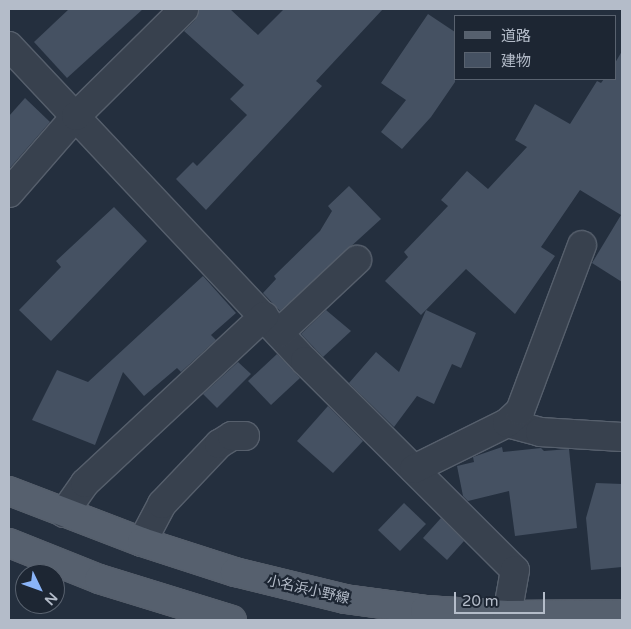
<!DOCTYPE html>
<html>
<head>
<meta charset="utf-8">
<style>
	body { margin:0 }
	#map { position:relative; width:631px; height:629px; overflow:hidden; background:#242f3e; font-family:"Varela Round","Noto Sans JP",sans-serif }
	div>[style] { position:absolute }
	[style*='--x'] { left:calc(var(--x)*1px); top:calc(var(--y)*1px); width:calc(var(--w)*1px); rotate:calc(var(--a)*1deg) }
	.building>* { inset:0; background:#455162 }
	.roads { filter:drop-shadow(1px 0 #565f6c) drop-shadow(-1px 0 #565f6c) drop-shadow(0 1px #565f6c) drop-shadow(0 -1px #565f6c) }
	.minor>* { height:28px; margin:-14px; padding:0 14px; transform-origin:14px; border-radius:14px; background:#38414e }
	.primary>* { height:28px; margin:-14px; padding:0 14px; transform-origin:14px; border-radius:14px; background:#56606e }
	span { translate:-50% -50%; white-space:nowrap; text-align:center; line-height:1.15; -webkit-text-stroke:4.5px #1d2633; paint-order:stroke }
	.street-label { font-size:14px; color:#b4bcc9 }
	.frame { position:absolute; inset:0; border:10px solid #b4bcc9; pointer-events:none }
	.legend { position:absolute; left:454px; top:15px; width:162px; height:65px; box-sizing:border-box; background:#1d2633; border:1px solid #59626f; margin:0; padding:6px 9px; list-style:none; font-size:15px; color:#b4bcc9 }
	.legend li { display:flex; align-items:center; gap:10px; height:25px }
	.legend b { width:25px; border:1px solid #59626f }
	.north { position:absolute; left:15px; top:564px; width:50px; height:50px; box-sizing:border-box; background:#1d2633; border:1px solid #59626f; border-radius:50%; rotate:132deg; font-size:14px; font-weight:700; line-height:20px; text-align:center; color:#b4bcc9 }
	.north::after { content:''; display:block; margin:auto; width:18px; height:22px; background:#8ab4f8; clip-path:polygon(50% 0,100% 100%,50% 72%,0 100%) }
	.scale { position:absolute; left:454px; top:592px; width:91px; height:22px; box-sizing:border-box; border:2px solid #b4bcc9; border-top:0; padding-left:6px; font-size:15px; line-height:18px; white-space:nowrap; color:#b4bcc9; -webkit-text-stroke:4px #1d2633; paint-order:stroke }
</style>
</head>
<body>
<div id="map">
	<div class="building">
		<div style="clip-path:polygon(69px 9px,143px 9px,67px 78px,34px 42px)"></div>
		<div style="clip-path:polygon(199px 9px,230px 9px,258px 35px,284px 9px,383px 9px,316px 81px,322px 86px,206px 210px,176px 179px,193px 162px,197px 166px,247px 115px,230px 99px,244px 85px,184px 31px,195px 20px)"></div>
		<div style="clip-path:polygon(428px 14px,455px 32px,455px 82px,431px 117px,402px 149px,381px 132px,406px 100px,381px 83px)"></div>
		<div style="clip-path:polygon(622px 51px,622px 282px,592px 263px,621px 215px,580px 190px,541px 247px,555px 256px,515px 314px,466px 269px,421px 315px,385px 281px,408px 257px,404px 252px,448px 206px,441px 200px,467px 171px,488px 189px,527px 147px,515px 140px,535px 104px,570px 124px,597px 81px,601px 83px,604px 79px,615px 79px,615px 63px)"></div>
		<div style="clip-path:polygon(25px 98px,50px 122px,9px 169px,9px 116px)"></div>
		<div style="clip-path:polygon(349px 186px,381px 219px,280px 311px,263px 293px,276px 279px,274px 276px,320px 231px,332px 211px,328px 206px)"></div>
		<div style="clip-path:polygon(114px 207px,147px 241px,51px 341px,19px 310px,61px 267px,56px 261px)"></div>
		<div style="clip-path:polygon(203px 276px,236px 313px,211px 335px,216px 340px,181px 372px,177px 368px,144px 396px,123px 372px,95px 445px,32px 420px,57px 370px,88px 382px)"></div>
		<div style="clip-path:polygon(326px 310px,351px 331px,323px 357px,301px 334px)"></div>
		<div style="clip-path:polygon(426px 310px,476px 333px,461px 368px,452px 364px,434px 404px,417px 396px,394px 427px,349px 383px,376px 352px,399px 372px)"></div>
		<div style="clip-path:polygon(277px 354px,300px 378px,271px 405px,248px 381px)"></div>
		<div style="clip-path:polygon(238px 362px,251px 374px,217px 408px,203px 394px)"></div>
		<div style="clip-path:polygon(328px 406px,363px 441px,333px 473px,297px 441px)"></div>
		<div style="clip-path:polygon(502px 447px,503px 452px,541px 448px,544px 451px,569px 449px,577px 528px,515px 536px,509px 491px,468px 501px,463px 496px,457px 466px,474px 462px,473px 457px)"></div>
		<div style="clip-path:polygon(596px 483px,622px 484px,622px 567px,591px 570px,586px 518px)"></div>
		<div style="clip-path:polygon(404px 503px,426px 524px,400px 551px,378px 530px)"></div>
		<div style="clip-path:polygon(441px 518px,464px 541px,447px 560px,423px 538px)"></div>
	</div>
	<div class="roads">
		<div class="minor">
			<div style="--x:9;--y:46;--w:432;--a:46.8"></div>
			<div style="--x:305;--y:361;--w:296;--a:44.9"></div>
			<div style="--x:515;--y:570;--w:46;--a:100.1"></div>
			<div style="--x:9;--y:193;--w:102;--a:-49"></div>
			<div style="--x:76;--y:116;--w:152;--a:-44.7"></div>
			<div style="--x:279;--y:333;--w:107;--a:-43.1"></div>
			<div style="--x:507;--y:423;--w:34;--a:15"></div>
			<div style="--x:540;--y:432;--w:82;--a:3.5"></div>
			<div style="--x:414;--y:469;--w:104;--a:-26.3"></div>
			<div style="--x:507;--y:423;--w:18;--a:-43"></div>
			<div style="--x:520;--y:411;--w:177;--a:-69.5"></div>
			<div style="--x:64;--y:513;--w:37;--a:-55"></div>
			<div style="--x:85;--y:483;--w:245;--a:-43"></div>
			<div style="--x:142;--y:542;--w:43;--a:-62.2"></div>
			<div style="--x:162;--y:504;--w:83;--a:-46.5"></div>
			<div style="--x:219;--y:444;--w:15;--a:-32"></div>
			<div style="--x:232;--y:436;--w:13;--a:0"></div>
		</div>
		<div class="primary">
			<div style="--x:9;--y:491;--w:142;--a:21"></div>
			<div style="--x:142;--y:542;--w:98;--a:17.9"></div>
			<div style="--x:235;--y:572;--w:113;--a:13.8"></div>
			<div style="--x:345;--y:599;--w:81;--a:7.8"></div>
			<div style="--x:425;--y:610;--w:82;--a:3.5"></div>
			<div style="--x:507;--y:615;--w:115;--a:-0.5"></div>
			<div style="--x:9;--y:543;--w:97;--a:21.8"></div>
			<div style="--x:99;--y:579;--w:139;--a:17.1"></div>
		</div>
	</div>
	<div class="street-label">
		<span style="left:308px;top:590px;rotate:13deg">小名浜小野線</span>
	</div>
	<div class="frame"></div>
	<ul class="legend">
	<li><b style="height:6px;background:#56606e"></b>道路</li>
	<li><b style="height:14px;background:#455162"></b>建物</li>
	</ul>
	<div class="north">N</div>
	<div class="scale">20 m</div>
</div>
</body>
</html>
